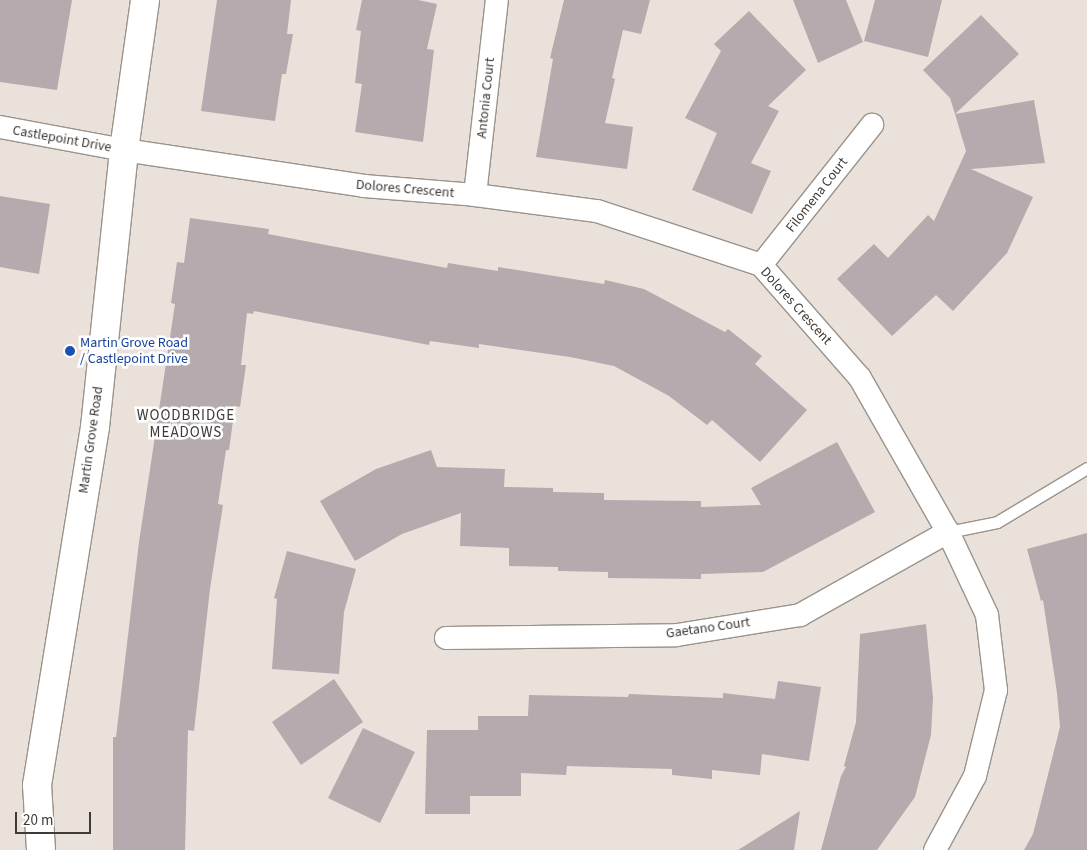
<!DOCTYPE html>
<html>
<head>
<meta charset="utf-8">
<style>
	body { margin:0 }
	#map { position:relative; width:1087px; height:850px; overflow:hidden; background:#eae2da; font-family:"Source Sans 3",sans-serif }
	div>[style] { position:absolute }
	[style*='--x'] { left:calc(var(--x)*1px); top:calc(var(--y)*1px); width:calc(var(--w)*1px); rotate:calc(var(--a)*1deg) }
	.building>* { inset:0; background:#b5aaad }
	.roads { filter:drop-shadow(1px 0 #9a938b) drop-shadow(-1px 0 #9a938b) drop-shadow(0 1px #9a938b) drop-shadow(0 -1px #9a938b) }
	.service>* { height:11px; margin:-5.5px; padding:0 5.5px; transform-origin:5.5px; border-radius:5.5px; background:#fff }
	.minor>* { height:22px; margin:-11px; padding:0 11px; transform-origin:11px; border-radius:11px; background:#fff }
	.tertiary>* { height:28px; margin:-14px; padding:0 14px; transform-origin:14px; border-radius:14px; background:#fff }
	.dots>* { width:14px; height:14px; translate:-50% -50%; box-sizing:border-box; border:2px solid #fff; border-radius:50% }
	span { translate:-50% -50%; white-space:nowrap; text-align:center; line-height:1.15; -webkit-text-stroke:5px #fff; paint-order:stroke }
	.street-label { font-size:14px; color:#3d3a37 }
	.transit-label { font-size:14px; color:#164399 }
	.left { translate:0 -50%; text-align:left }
	.neighbourhood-label { font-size:15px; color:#3d3a37; letter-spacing:1px }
	.scale { position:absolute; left:15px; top:812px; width:76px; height:22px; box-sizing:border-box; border:2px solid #3d3a37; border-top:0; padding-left:6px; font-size:15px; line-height:18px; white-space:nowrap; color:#3d3a37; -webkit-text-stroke:4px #fff; paint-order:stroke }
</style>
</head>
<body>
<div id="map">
	<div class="building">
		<div style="clip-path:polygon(0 0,72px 0,57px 90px,0 82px)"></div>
		<div style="clip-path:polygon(217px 0,291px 0,287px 34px,293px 34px,286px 74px,282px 74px,275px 121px,201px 111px)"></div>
		<div style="clip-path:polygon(362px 0,418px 0,437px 4px,427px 49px,434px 50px,423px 142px,355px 132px,362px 84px,355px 83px,361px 31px,356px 30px)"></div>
		<div style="clip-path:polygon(564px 0,650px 0,641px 34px,623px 30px,612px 78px,615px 79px,605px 123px,633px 127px,627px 169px,536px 157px,553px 59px,550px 58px)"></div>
		<div style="clip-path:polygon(793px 0,846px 0,863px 42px,818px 63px)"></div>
		<div style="clip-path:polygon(875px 0,942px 0,928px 57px,864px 41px)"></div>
		<div style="clip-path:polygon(749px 11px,806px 70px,768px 106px,779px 111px,751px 163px,771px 171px,752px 214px,692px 190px,717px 133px,685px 118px,721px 51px,714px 44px)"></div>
		<div style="clip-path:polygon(981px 15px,1019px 54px,955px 114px,950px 98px,923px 70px)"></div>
		<div style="clip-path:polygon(1034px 100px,1045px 163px,971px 169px,1033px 197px,1007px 253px,953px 311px,936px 295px,892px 336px,837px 279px,874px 244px,888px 258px,928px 215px,934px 221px,966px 151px,955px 114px)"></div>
		<div style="clip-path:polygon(0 196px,50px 204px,39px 274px,0 267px)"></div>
		<div style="clip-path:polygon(190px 218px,269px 229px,268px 234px,447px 268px,448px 263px,498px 271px,498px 267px,604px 284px,605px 280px,644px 289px,725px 332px,728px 329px,762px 356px,755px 364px,807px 410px,760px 462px,712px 420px,707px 425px,669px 396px,614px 366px,570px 357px,479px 344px,479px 348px,430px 341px,429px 345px,254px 311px,253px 314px,247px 313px,241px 365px,246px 365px,240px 407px,235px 406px,229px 450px,226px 450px,218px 504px,223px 505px,210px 589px,194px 731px,188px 730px,185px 850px,113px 850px,113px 737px,116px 737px,139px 542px,175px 304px,171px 303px,177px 262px,184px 263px)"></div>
		<div style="clip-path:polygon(837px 442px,875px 512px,763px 572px,701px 574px,701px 579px,608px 578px,608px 572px,558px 571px,558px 567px,509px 566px,509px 548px,460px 546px,461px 513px,402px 534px,355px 561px,320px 501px,376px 469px,431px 450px,437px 467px,505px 469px,504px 487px,553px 488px,553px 492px,604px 493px,604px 500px,701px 501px,701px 507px,761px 505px,751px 488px)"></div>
		<div style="clip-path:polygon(1087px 533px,1087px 850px,1024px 850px,1033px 834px,1060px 727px,1057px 693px,1043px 600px,1041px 601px,1027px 549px)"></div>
		<div style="clip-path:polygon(287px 551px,356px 569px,344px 612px,339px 674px,272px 669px,277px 599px,274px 598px)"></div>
		<div style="clip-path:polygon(926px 624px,933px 698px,931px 735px,915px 797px,877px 850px,821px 850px,841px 776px,846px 767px,844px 766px,856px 722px,860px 634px)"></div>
		<div style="clip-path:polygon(334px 679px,363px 722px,301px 765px,272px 722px)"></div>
		<div style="clip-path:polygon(778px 681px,821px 687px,809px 761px,762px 754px,760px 775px,712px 770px,712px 779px,672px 775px,672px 769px,567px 766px,566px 775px,521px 773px,521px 796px,470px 796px,470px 814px,425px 814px,427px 730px,478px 730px,478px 716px,528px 716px,529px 695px,628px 697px,629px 694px,723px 698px,723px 693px,775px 699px)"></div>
		<div style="clip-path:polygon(363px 728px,415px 752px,380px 823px,328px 798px)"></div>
		<div style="clip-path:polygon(800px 811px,794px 850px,738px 850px)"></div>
	</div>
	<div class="roads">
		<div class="service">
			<div style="--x:948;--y:532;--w:50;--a:-11.5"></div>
			<div style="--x:997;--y:522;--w:105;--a:-31"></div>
		</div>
		<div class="minor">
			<div style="--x:0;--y:127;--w:126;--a:10.5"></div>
			<div style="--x:124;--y:150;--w:243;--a:8.5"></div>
			<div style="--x:364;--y:186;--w:111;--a:4.6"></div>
			<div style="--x:475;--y:195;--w:123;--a:7.5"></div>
			<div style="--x:597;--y:211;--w:173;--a:18.2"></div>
			<div style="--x:761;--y:265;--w:150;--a:48.8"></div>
			<div style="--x:860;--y:378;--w:177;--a:60.3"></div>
			<div style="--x:948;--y:532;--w:92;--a:64.8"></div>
			<div style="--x:987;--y:615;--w:76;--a:83.2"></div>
			<div style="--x:996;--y:690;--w:89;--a:103.7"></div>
			<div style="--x:975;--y:776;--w:84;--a:118.4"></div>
			<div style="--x:475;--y:195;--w:196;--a:-83.6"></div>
			<div style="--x:761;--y:265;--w:179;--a:-51.6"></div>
			<div style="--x:446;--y:638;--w:231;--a:-0.7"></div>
			<div style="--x:677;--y:635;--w:125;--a:-9.2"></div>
			<div style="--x:800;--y:615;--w:170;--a:-29.3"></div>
		</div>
		<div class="tertiary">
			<div style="--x:41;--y:850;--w:65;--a:-93.5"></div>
			<div style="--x:37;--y:785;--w:363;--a:-80.8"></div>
			<div style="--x:95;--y:427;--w:279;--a:-84"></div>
			<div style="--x:124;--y:150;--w:151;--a:-82"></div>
		</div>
	</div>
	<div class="dots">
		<div style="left:70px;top:351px;background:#1a4fb4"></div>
	</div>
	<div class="street-label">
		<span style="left:486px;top:98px;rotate:-84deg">Antonia Court</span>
		<span style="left:62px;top:139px;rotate:10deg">Castlepoint Drive</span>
		<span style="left:405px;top:189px;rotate:5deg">Dolores Crescent</span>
		<span style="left:817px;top:195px;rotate:-52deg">Filomena Court</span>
		<span style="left:796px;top:306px;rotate:48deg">Dolores Crescent</span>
		<span style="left:91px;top:440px;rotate:-82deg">Martin Grove Road</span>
		<span style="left:708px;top:628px;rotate:-8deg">Gaetano Court</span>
	</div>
	<div class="transit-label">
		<span class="left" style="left:80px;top:351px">Martin Grove Road<br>/ Castlepoint Drive</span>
	</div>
	<div class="neighbourhood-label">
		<span style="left:186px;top:424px">WOODBRIDGE<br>MEADOWS</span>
	</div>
	<div class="scale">20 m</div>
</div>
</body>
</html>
